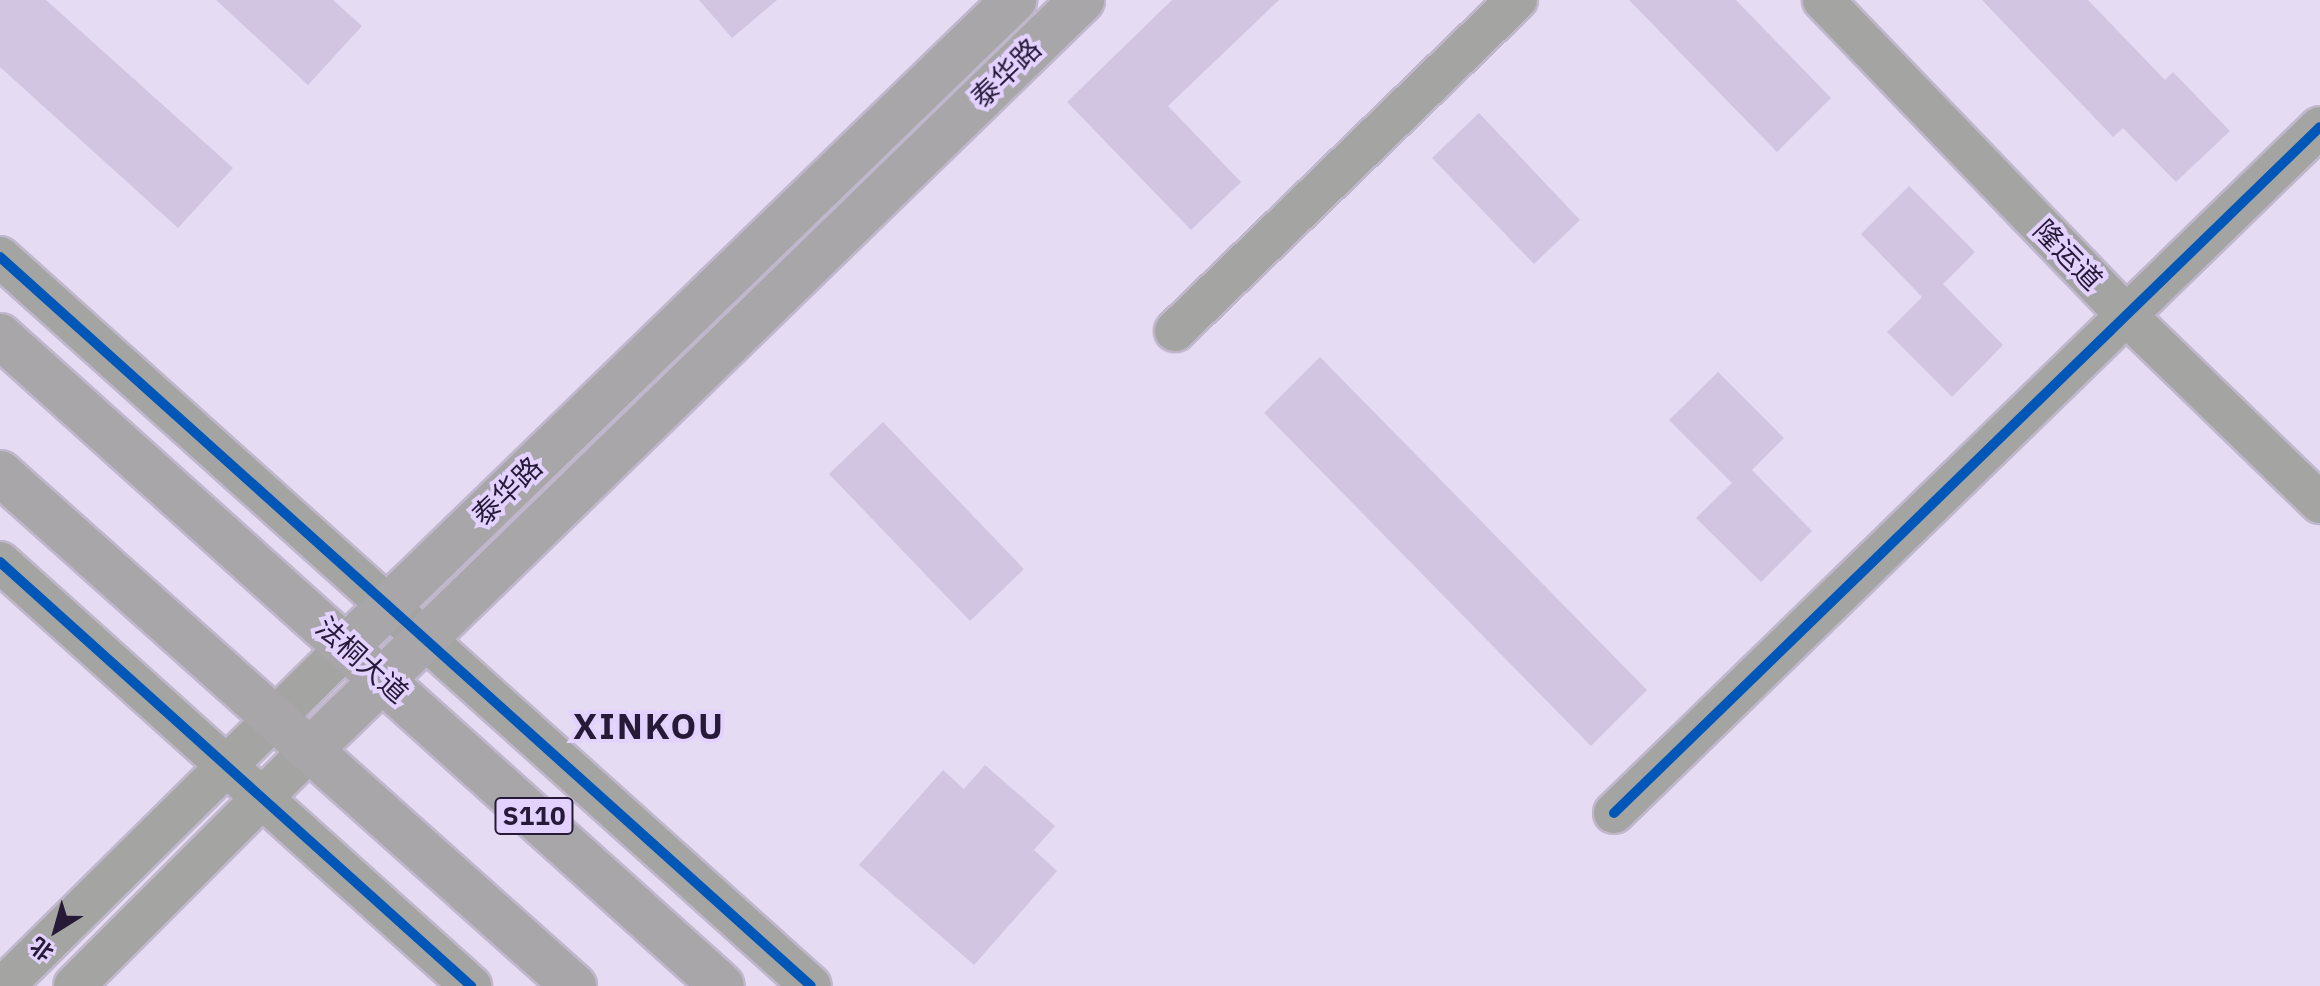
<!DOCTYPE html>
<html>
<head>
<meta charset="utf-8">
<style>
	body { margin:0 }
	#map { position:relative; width:2320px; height:986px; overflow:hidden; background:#e5dcf4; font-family:"IBM Plex Sans","Noto Sans SC",sans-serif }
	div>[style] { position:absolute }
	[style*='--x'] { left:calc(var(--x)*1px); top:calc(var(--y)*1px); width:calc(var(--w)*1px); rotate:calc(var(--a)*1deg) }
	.building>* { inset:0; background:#d1c5e2 }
	.roads { filter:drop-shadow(2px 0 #c0b7cd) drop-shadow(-2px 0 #c0b7cd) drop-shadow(0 2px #c0b7cd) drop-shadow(0 -2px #c0b7cd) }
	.minor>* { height:40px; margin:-20px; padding:0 20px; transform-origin:20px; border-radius:20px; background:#a4a4a2 }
	.major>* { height:44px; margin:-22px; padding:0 22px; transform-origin:22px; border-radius:22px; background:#a8a6a9 }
	.cycleway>* { height:10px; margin:-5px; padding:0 5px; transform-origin:5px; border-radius:5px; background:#0057b8 }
	span { translate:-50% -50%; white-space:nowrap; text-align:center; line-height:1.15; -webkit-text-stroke:8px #e3d1ff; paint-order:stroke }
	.shield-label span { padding:2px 6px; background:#e3d1ff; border:2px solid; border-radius:6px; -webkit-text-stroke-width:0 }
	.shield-label { font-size:26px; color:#271a37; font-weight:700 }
	.street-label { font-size:28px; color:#271a37 }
	.district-label { font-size:36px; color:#271a37; font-weight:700; letter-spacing:2px }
	.north { position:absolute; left:16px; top:890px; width:80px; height:80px; -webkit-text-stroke:6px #e3d1ff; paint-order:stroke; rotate:217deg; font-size:22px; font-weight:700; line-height:32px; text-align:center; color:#271a37 }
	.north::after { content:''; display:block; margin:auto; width:28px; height:36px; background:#271a37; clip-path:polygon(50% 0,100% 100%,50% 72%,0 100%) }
</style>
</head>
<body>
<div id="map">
	<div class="building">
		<div style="clip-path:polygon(0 0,46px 0,233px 168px,178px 228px,0 67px)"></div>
		<div style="clip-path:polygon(216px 0,333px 0,362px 26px,308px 85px)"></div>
		<div style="clip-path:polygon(699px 0,777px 0,732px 38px)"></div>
		<div style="clip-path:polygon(1172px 0,1279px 0,1168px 106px,1241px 182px,1191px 230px,1067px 102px)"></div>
		<div style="clip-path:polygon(1629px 0,1736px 0,1831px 98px,1777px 152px)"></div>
		<div style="clip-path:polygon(1982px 0,2088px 0,2165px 80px,2173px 72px,2230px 131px,2176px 182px,2123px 128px,2113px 137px)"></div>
		<div style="clip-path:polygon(1479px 113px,1580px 220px,1534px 264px,1432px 158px)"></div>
		<div style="clip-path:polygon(1909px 186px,1975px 252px,1943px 284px,2003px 345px,1952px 397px,1887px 332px,1922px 297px,1861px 234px)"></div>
		<div style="clip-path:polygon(1320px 357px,1647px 690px,1591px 746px,1264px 413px)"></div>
		<div style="clip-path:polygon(1718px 372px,1784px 438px,1752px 470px,1812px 531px,1761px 582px,1696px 518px,1732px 483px,1669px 420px)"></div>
		<div style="clip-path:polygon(883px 422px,1024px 569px,970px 621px,829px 474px)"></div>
		<div style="clip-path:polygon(985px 765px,1055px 826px,1034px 850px,1057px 871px,974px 965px,859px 865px,943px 770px,964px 789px)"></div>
	</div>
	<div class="roads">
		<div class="minor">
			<div style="--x:1823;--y:0;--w:438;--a:46.1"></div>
			<div style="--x:2127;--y:316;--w:269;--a:44.1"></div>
			<div style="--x:0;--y:257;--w:1090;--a:41.95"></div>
			<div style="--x:1175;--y:331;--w:476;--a:-44.1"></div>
			<div style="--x:0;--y:562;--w:634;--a:41.99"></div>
			<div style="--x:1614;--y:813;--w:984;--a:-44.18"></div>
			<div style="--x:4;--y:986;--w:483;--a:-44.7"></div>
			<div style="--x:74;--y:986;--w:335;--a:-45"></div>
		</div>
		<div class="major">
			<div style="--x:0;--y:336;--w:971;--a:42"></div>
			<div style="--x:0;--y:473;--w:770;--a:41.79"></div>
			<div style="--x:347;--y:646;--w:929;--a:-44.08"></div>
			<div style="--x:311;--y:749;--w:1075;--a:-44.17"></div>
		</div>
	</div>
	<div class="cycleway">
		<div style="--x:0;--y:257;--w:1090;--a:41.95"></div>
		<div style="--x:0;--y:562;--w:634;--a:41.99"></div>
		<div style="--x:1614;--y:813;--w:984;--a:-44.18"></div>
	</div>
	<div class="shield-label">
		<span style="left:534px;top:816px">S110</span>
	</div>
	<div class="street-label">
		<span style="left:1006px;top:73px;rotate:-44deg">泰华路</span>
		<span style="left:2068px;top:255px;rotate:46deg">隆运道</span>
		<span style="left:507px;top:491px;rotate:-44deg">泰华路</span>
		<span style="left:362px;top:660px;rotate:42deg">法桐大道</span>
	</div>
	<div class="district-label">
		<span style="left:649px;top:726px">XINKOU</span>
	</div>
	<div class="north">北</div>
</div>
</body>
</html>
